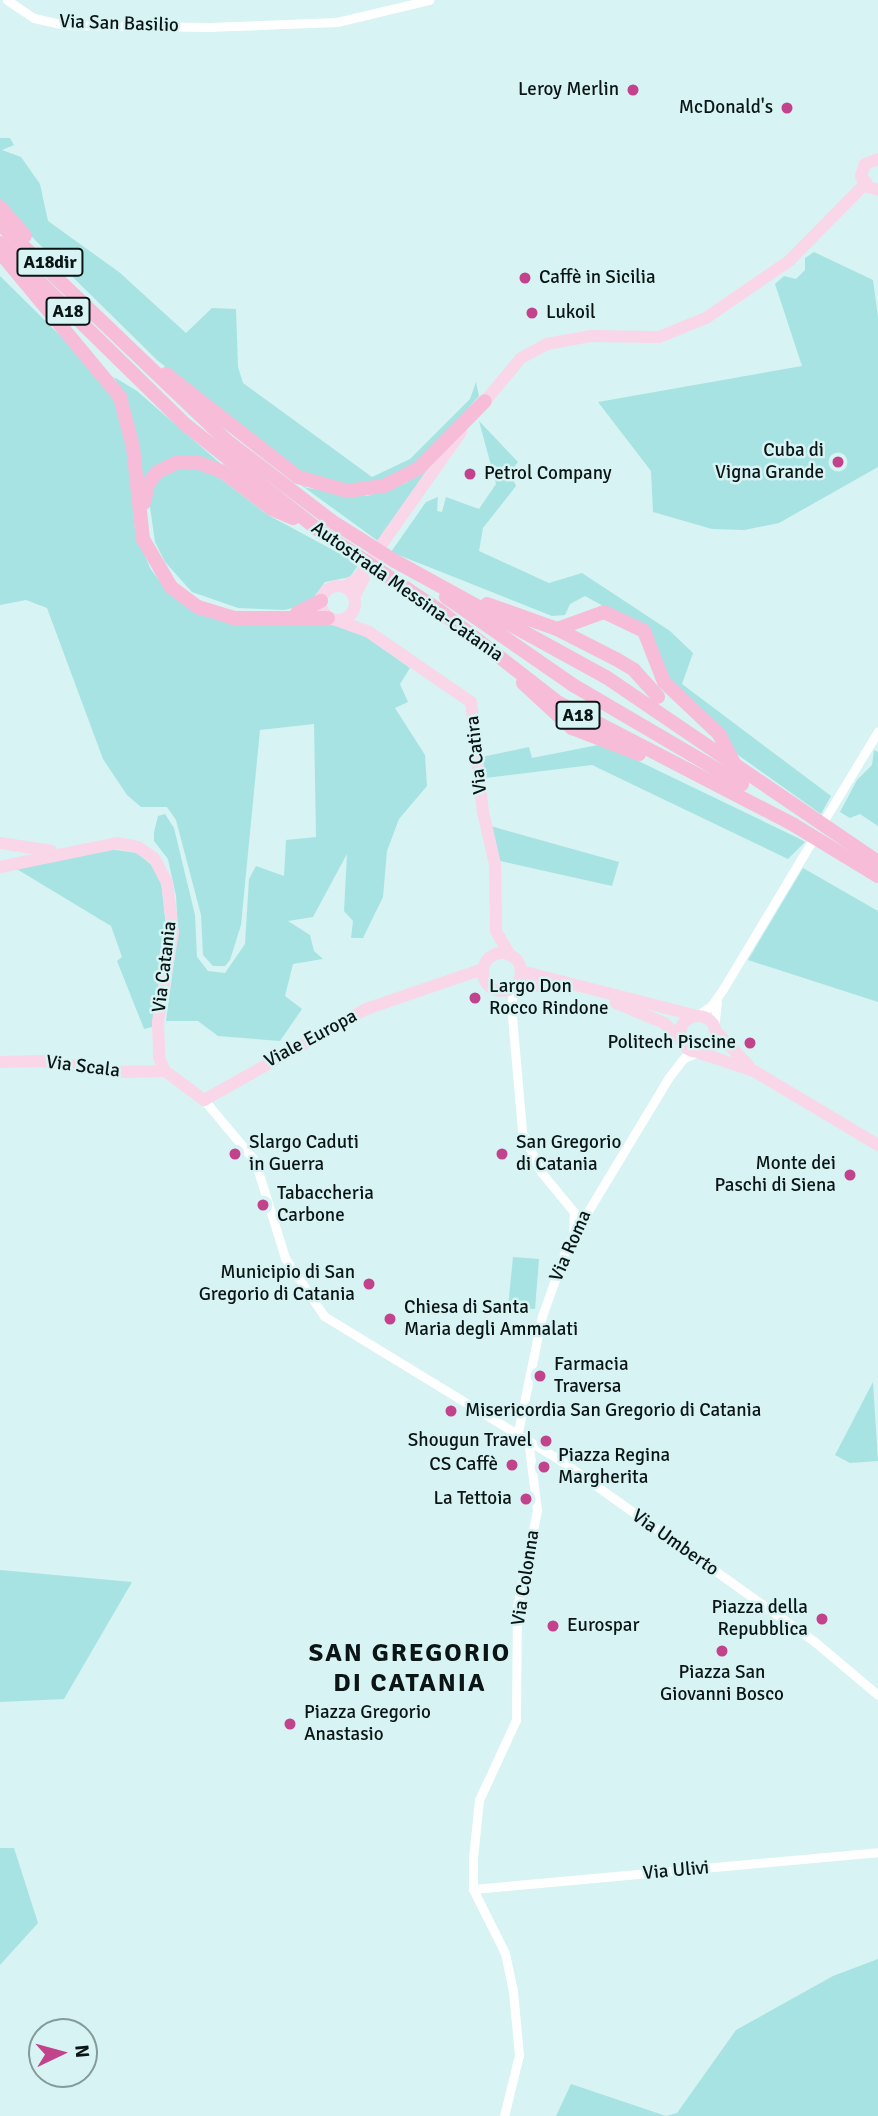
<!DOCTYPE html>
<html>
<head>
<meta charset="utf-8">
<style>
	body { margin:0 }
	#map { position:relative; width:878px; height:2116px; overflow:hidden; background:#d7f3f3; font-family:Signika,sans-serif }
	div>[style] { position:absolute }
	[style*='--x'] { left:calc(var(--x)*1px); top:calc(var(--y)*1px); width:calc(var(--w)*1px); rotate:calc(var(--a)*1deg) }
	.green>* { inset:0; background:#a8e3e3 }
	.minor>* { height:9px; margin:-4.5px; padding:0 4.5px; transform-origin:4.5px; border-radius:4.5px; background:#fff }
	.major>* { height:12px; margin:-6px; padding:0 6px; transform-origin:6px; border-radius:6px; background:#fad7e8 }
	.major>.ring { margin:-6px; padding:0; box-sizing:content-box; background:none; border:12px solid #fad7e8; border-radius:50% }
	.highway>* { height:14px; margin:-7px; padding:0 7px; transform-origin:7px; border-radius:7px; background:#f7bcd8 }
	.dots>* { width:19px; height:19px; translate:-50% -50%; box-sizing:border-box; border:4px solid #d7f3f3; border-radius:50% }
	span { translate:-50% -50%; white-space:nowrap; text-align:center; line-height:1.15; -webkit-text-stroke:5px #d7f3f3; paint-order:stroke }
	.shield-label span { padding:2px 5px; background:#d7f3f3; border:2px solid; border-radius:5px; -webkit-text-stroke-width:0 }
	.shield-label { font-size:18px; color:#0b1515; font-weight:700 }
	.street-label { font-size:19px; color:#0b1515 }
	.poi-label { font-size:19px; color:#0b1515 }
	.right { translate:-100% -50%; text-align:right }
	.left { translate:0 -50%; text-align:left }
	.district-label { font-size:26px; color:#0b1515; font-weight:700; letter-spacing:2px }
	.north { position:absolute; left:28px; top:2018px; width:70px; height:70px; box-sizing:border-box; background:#d7f3f3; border:2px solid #859a9a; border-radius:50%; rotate:85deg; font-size:19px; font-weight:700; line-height:28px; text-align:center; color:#0b1515 }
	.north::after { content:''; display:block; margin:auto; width:24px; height:32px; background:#c3428c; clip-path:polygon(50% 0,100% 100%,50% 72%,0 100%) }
</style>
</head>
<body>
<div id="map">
	<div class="green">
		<div style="clip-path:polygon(0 138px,10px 138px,14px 145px,2px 150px,21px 157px,40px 184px,48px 221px,119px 272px,186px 333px,212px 308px,236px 309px,238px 367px,243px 383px,372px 477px,410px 459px,470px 399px,476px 382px,479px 396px,430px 452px,393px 479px,339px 486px,297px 471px,157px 360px,27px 232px,0 200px)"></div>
		<div style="clip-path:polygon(814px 252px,873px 280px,878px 317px,878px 467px,779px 523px,744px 530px,712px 529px,653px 512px,651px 471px,598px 402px,802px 366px,775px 284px,784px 276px,796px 279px,805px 270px,805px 258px)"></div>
		<div style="clip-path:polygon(0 276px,96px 371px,117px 400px,126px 433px,135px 530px,150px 568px,162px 584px,240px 624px,324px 623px,356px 630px,410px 668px,400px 684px,408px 702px,395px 708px,425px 755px,427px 786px,399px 819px,387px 851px,383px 897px,363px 938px,351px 938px,353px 921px,344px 911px,347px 854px,313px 917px,288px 921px,310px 935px,314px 951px,323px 959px,293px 964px,285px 996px,302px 1009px,280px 1041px,218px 1036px,198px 1021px,166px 1021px,178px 931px,176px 896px,168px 859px,154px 841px,154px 832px,158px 816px,165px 814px,174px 828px,195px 915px,197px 957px,208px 971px,225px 973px,245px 944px,249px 879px,256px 866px,284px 876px,286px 840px,316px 837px,314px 724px,260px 730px,241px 925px,230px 960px,225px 966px,213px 966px,203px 955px,201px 915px,176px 820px,167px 807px,141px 807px,127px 795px,103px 759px,47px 608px,26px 600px,0 605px)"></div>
		<div style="clip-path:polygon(114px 377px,137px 391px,221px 464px,204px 459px,140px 481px,124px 397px)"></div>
		<div style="clip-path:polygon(479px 421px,518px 462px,510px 472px,516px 486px,483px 528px,479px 551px,549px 583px,582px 573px,670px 631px,693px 653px,682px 684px,831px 796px,821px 814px,731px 750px,675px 693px,645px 629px,585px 596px,570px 604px,565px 615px,552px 616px,391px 552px,426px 502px,438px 497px,437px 511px,442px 512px,446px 497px,479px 509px,496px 484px)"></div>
		<div style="clip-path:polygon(437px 457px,378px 541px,268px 461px,307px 488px,367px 496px,406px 483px)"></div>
		<div style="clip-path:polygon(187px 466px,217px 476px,268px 515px,359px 564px,350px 577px,325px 582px,309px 604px,284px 610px,238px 608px,192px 592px,165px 562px,155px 542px,149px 500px,156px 479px)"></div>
		<div style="clip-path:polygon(603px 744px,798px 838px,805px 842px,788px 859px,592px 765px,485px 778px,482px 757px,529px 747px,532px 758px)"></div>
		<div style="clip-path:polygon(874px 750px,878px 752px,878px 826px,860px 814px,850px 818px,840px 812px,857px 780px,872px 765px)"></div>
		<div style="clip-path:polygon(487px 825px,619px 862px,612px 886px,496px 860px)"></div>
		<div style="clip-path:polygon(109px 849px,137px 853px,154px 867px,161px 880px,167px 936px,152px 1027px,144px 1029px,117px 961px,122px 957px,111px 926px,15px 868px)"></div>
		<div style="clip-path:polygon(803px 868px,878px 911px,878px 1002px,748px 960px)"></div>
		<div style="clip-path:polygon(513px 1257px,539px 1259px,535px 1309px,508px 1307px)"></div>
		<div style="clip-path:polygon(873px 1382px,878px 1461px,850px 1463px,835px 1455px)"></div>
		<div style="clip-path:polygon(0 1570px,132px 1582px,64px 1699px,0 1702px)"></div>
		<div style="clip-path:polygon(0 1848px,14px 1848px,38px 1923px,0 1965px)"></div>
		<div style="clip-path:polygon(878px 1959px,878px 2116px,666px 2116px,677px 2113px,736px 2030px,833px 1976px)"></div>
		<div style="clip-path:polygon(571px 2084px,666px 2116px,556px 2116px)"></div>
	</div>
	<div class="minor">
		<div style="--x:7;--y:0;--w:32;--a:34"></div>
		<div style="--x:34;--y:18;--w:32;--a:13"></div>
		<div style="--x:65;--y:25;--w:144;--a:0.8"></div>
		<div style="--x:209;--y:27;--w:128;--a:-2.2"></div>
		<div style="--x:337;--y:22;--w:95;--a:-13.4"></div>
		<div style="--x:826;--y:817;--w:100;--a:-58.8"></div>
		<div style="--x:514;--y:987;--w:18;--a:99"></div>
		<div style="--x:511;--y:1005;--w:127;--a:85"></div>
		<div style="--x:522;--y:1132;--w:44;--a:64.6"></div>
		<div style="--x:541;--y:1172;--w:52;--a:50.5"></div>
		<div style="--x:574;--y:1212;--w:17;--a:93"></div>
		<div style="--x:698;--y:1015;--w:16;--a:-35"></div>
		<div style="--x:711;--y:1006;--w:21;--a:-55"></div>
		<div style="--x:723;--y:989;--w:169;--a:-59"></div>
		<div style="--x:714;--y:1027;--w:25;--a:-83"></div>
		<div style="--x:204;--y:1100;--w:80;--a:50.1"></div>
		<div style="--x:255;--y:1161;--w:102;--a:72.8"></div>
		<div style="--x:285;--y:1258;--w:70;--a:56.1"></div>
		<div style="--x:324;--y:1316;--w:276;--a:31.4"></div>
		<div style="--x:560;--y:1460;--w:313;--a:35.5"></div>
		<div style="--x:815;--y:1642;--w:82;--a:40.1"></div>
		<div style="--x:518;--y:1432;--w:118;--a:-78.3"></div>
		<div style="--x:542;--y:1316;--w:74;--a:-70.3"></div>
		<div style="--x:567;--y:1246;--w:197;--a:-58.9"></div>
		<div style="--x:669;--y:1077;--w:24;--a:-52"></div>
		<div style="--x:684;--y:1058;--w:13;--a:-23"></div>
		<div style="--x:473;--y:1889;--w:407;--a:-5.2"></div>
		<div style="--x:504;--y:2116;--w:63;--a:-76.2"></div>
		<div style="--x:519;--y:2055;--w:64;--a:-95.4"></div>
		<div style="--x:513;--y:1991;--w:39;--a:-102"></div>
		<div style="--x:505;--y:1953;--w:72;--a:-116.6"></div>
		<div style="--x:473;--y:1889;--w:31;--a:-90"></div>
		<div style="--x:473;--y:1858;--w:58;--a:-84.1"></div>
		<div style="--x:479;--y:1800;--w:88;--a:-65.2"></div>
		<div style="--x:516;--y:1720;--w:113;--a:-89.5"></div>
		<div style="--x:517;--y:1607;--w:99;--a:-78.3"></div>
		<div style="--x:537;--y:1510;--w:72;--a:-97.2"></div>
	</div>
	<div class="major">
		<div style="--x:878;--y:159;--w:14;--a:159"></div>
		<div style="--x:865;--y:164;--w:13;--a:108"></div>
		<div style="--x:861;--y:176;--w:14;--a:54"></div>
		<div style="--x:869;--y:187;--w:9;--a:18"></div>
		<div style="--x:481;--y:406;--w:62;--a:-50.2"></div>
		<div style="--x:521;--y:358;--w:30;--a:-28"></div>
		<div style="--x:547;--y:344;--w:45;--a:-10.3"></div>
		<div style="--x:591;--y:336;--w:68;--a:0.8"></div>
		<div style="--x:659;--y:337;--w:51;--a:-22"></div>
		<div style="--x:706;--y:318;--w:101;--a:-34.5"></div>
		<div style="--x:789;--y:261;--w:108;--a:-45.4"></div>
		<div class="ring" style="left:321px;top:586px;width:22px;height:22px"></div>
		<div style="--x:344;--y:587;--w:17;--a:-33"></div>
		<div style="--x:358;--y:578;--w:179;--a:-54.8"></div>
		<div style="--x:354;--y:597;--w:21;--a:-62"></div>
		<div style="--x:339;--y:621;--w:32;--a:20"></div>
		<div style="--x:369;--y:632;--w:124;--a:34.5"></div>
		<div style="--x:471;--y:702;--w:111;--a:83.8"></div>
		<div style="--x:483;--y:812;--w:53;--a:77"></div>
		<div style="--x:495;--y:864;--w:67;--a:89.1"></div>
		<div style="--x:496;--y:931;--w:28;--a:60"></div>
		<div style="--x:0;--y:843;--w:52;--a:8.9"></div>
		<div style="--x:0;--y:867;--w:119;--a:-11.6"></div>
		<div style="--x:117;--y:843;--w:21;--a:11"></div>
		<div style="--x:138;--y:847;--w:19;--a:35"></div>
		<div style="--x:154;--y:858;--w:27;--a:62"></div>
		<div style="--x:167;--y:882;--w:50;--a:83.2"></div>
		<div style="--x:173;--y:932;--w:91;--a:99.5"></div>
		<div style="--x:158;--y:1022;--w:36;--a:88"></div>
		<div style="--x:159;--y:1058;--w:14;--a:65"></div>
		<div style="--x:165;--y:1071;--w:49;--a:36.6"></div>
		<div style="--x:204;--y:1100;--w:186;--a:-29.3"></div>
		<div style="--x:366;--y:1009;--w:124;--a:-18.9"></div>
		<div class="ring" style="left:483px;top:953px;width:26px;height:26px"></div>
		<div style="--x:521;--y:971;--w:179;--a:14.3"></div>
		<div style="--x:517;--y:984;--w:23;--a:5"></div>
		<div style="--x:616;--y:1003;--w:52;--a:22.6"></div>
		<div style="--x:664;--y:1023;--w:25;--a:43"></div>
		<div class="ring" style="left:680px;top:1016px;width:24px;height:24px"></div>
		<div style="--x:715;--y:1030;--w:50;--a:46.6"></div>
		<div style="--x:700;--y:1053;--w:57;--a:18.4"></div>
		<div style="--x:754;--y:1071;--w:144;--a:30.8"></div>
		<div style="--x:0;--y:1062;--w:41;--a:-1.4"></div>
		<div style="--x:41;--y:1061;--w:79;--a:8"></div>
		<div style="--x:119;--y:1072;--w:46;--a:-1.2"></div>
	</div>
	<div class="highway">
		<div style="--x:0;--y:207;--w:38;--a:49"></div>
		<div style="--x:0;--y:224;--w:314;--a:43.7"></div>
		<div style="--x:227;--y:441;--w:133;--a:37.4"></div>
		<div style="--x:333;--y:522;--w:71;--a:32.3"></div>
		<div style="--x:393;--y:560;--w:243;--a:28.8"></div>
		<div style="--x:606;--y:677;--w:329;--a:34.2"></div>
		<div style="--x:0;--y:243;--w:260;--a:44.4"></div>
		<div style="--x:186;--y:425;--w:167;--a:38.4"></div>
		<div style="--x:317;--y:529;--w:146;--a:33.6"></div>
		<div style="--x:439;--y:610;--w:152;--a:37.8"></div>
		<div style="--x:559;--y:703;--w:265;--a:27.4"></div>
		<div style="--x:794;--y:825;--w:98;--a:31.3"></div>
		<div style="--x:3;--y:256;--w:183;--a:50.3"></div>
		<div style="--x:120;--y:397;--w:52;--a:75.4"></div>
		<div style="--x:133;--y:447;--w:93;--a:83.8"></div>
		<div style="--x:143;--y:539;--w:56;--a:59.7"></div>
		<div style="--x:171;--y:587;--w:34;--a:37"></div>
		<div style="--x:198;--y:607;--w:37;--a:17"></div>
		<div style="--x:233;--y:618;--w:95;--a:0"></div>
		<div style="--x:166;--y:374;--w:167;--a:38"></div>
		<div style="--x:298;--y:477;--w:51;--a:15.9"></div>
		<div style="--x:347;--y:491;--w:37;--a:-8"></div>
		<div style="--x:384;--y:486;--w:38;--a:-27"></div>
		<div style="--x:418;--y:469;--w:95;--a:-45.4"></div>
		<div style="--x:144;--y:503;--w:19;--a:-78"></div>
		<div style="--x:148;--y:484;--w:15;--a:-53"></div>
		<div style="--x:157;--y:472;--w:21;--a:-25"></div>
		<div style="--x:176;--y:463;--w:20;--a:-3"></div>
		<div style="--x:196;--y:462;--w:29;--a:20"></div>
		<div style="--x:223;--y:472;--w:61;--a:37.1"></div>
		<div style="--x:272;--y:509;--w:23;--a:23"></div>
		<div style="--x:446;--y:597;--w:155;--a:34.7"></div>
		<div style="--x:573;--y:685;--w:196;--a:30.4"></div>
		<div style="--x:487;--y:604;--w:74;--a:19.7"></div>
		<div style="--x:557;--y:629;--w:66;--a:27"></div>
		<div style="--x:616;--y:659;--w:21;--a:31"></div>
		<div style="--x:634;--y:670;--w:36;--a:48"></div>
		<div style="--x:297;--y:613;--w:27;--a:-27"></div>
		<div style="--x:557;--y:629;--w:50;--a:-19.9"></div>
		<div style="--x:604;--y:612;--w:44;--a:25.4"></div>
		<div style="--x:644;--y:631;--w:55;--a:68.6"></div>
		<div style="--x:664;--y:682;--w:76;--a:43.4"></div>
		<div style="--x:719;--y:734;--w:34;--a:63"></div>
		<div style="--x:523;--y:683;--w:67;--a:42.6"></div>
		<div style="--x:572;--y:728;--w:72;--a:21.2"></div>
	</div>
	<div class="dots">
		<div style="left:633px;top:90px;background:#c3428c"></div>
		<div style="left:787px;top:108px;background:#c3428c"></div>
		<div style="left:525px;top:278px;background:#c3428c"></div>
		<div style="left:532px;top:313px;background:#c3428c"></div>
		<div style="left:838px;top:462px;background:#c3428c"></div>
		<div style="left:470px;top:474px;background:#c3428c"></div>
		<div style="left:475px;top:998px;background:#c3428c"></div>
		<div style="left:750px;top:1043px;background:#c3428c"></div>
		<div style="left:235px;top:1154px;background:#c3428c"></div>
		<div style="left:502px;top:1154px;background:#c3428c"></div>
		<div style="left:850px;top:1175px;background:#c3428c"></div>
		<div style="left:263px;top:1205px;background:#c3428c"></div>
		<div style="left:369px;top:1284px;background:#c3428c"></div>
		<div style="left:390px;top:1319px;background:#c3428c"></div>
		<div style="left:540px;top:1376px;background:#c3428c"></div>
		<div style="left:451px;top:1411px;background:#c3428c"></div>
		<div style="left:546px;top:1441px;background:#c3428c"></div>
		<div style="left:512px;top:1465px;background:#c3428c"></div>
		<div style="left:544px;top:1467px;background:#c3428c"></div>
		<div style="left:526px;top:1499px;background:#c3428c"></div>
		<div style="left:822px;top:1619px;background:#c3428c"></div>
		<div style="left:553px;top:1626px;background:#c3428c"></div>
		<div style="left:722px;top:1651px;background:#c3428c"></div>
		<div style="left:290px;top:1724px;background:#c3428c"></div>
	</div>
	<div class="shield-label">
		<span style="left:50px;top:262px">A18dir</span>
		<span style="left:68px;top:311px">A18</span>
		<span style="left:578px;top:715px">A18</span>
	</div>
	<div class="street-label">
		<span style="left:119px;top:24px;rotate:2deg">Via San Basilio</span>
		<span style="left:407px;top:592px;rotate:35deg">Autostrada Messina-Catania</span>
		<span style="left:477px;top:755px;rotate:-96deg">Via Catira</span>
		<span style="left:165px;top:967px;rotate:-83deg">Via Catania</span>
		<span style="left:311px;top:1039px;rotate:-28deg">Viale Europa</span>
		<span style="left:83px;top:1067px;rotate:7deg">Via Scala</span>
		<span style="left:571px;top:1246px;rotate:-66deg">Via Roma</span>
		<span style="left:675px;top:1543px;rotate:35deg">Via Umberto</span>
		<span style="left:526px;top:1578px;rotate:-81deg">Via Colonna</span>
		<span style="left:676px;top:1871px;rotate:-5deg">Via Ulivi</span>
	</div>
	<div class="poi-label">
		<span class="right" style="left:619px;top:90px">Leroy Merlin</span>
		<span class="right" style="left:773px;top:108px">McDonald's</span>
		<span class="left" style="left:539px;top:278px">Caffè in Sicilia</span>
		<span class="left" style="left:546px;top:313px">Lukoil</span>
		<span class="right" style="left:824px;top:462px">Cuba di<br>Vigna Grande</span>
		<span class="left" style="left:484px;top:474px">Petrol Company</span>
		<span class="left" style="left:489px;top:998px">Largo Don<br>Rocco Rindone</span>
		<span class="right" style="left:736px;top:1043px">Politech Piscine</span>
		<span class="left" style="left:249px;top:1154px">Slargo Caduti<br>in Guerra</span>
		<span class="left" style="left:516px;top:1154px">San Gregorio<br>di Catania</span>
		<span class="right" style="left:836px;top:1175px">Monte dei<br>Paschi di Siena</span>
		<span class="left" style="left:277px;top:1205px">Tabaccheria<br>Carbone</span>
		<span class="right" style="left:355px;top:1284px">Municipio di San<br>Gregorio di Catania</span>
		<span class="left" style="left:404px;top:1319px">Chiesa di Santa<br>Maria degli Ammalati</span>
		<span class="left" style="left:554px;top:1376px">Farmacia<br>Traversa</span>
		<span class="left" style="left:465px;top:1411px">Misericordia San Gregorio di Catania</span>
		<span class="right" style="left:532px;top:1441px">Shougun Travel</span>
		<span class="left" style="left:558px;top:1467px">Piazza Regina<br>Margherita</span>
		<span class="right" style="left:498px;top:1465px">CS Caffè</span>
		<span class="right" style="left:512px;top:1499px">La Tettoia</span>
		<span class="right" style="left:808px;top:1619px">Piazza della<br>Repubblica</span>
		<span class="left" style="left:567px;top:1626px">Eurospar</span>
		<span style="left:722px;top:1684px">Piazza San<br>Giovanni Bosco</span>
		<span class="left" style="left:304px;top:1724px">Piazza Gregorio<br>Anastasio</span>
	</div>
	<div class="district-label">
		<span style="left:410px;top:1669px">SAN GREGORIO<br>DI CATANIA</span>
	</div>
	<div class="north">N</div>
</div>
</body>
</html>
